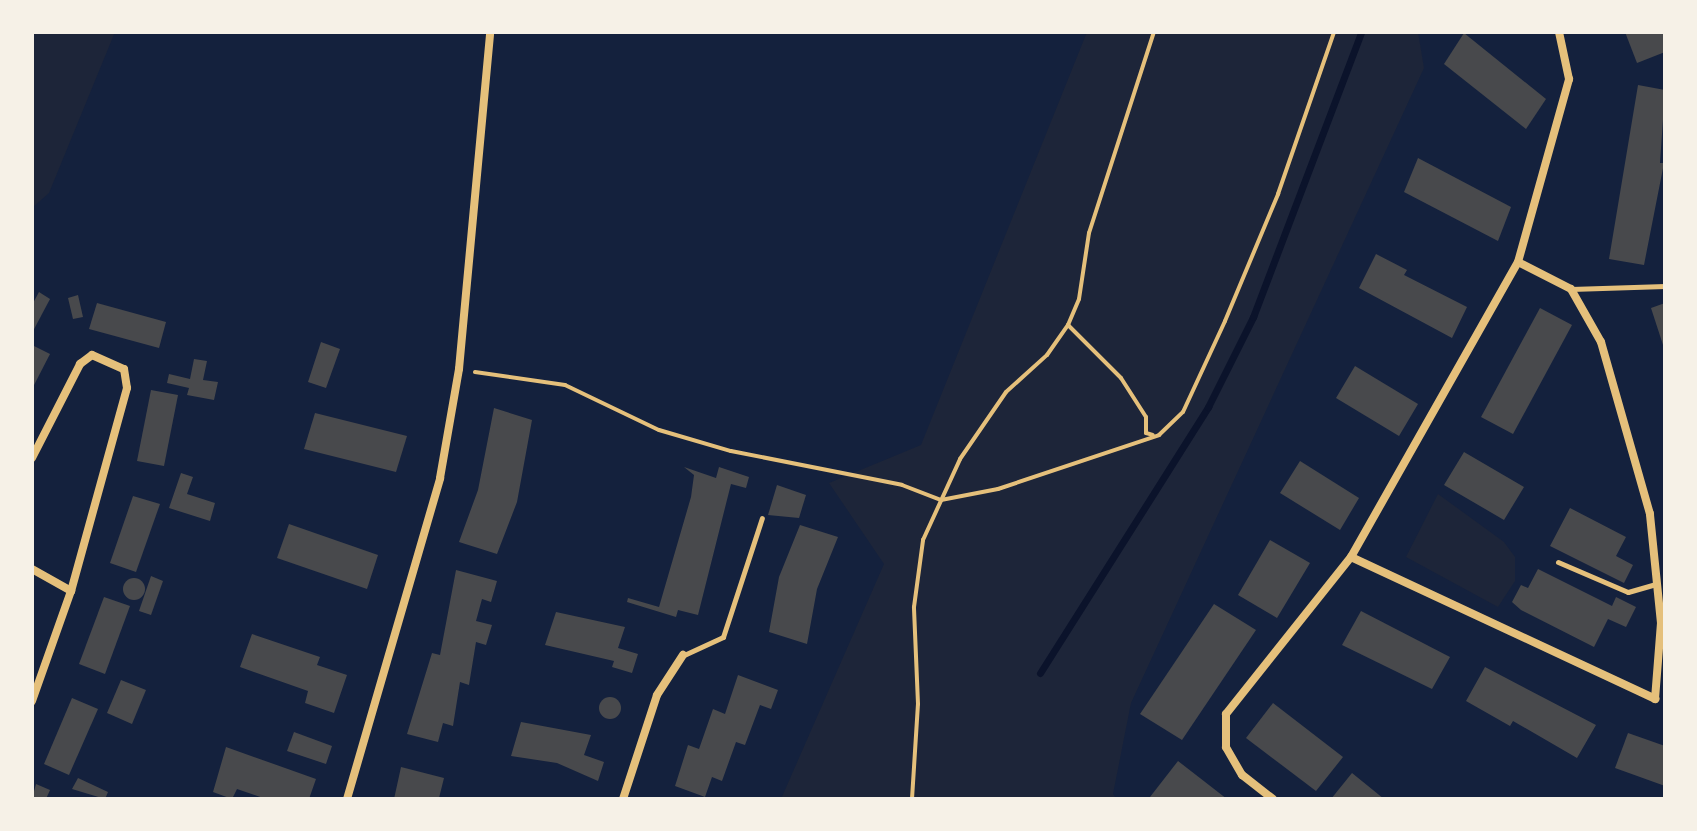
<!DOCTYPE html>
<html>
<head>
<meta charset="utf-8">
<style>
	body { margin:0 }
	#map { position:relative; width:1697px; height:831px; overflow:hidden; background:#14213d; font-family:"Fira Sans",sans-serif }
	div>[style] { position:absolute }
	[style*='--x'] { left:calc(var(--x)*1px); top:calc(var(--y)*1px); width:calc(var(--w)*1px); rotate:calc(var(--a)*1deg) }
	.green>* { inset:0; background:#1d2539 }
	.stream>* { height:7px; margin:-3.5px; padding:0 3.5px; transform-origin:3.5px; border-radius:3.5px; background:#0b132b }
	.building>* { inset:0; background:#48494c }
	.round { border-radius:50% }
	.path>* { height:4px; margin:-2px; padding:0 2px; transform-origin:2px; border-radius:2px; background:#e5c07b }
	.service>* { height:5px; margin:-2.5px; padding:0 2.5px; transform-origin:2.5px; border-radius:2.5px; background:#e5c07b }
	.minor>* { height:8px; margin:-4px; padding:0 4px; transform-origin:4px; border-radius:4px; background:#e5c07b }
	span { translate:-50% -50%; white-space:nowrap; text-align:center; line-height:1.15; -webkit-text-stroke:6px #f6f1e7; paint-order:stroke }
	.frame { position:absolute; inset:0; border:34px solid #f6f1e7; pointer-events:none }
</style>
</head>
<body>
<div id="map">
	<div class="green">
		<div style="clip-path:polygon(32px 32px,115px 32px,49px 193px,32px 208px)"></div>
		<div style="clip-path:polygon(1087px 32px,1418px 32px,1424px 68px,1131px 703px,1113px 794px,1117px 799px,781px 799px,884px 564px,829px 483px,921px 445px)"></div>
		<div style="clip-path:polygon(1438px 494px,1504px 542px,1515px 557px,1515px 581px,1498px 607px,1406px 557px)"></div>
	</div>
	<div class="stream">
		<div style="--x:1040;--y:673;--w:315;--a:-57.7"></div>
		<div style="--x:1208;--y:407;--w:101;--a:-63.4"></div>
		<div style="--x:1253;--y:317;--w:305;--a:-69.2"></div>
	</div>
	<div class="building">
		<div style="clip-path:polygon(1625px 32px,1663px 32px,1665px 52px,1637px 63px)"></div>
		<div style="clip-path:polygon(1464px 33px,1546px 99px,1526px 129px,1444px 64px)"></div>
		<div style="clip-path:polygon(1638px 85px,1665px 90px,1660px 163px,1664px 163px,1644px 265px,1609px 259px)"></div>
		<div style="clip-path:polygon(1418px 158px,1511px 207px,1498px 241px,1404px 192px)"></div>
		<div style="clip-path:polygon(1376px 254px,1407px 270px,1404px 275px,1467px 307px,1452px 338px,1359px 288px)"></div>
		<div style="clip-path:polygon(39px 292px,50px 299px,32px 333px,32px 305px)"></div>
		<div style="clip-path:polygon(78px 295px,83px 317px,73px 319px,68px 298px)"></div>
		<div style="clip-path:polygon(97px 303px,166px 322px,159px 348px,89px 329px)"></div>
		<div style="clip-path:polygon(1665px 303px,1665px 348px,1664px 348px,1651px 308px)"></div>
		<div style="clip-path:polygon(1540px 308px,1572px 325px,1513px 434px,1481px 417px)"></div>
		<div style="clip-path:polygon(321px 342px,340px 349px,326px 388px,308px 382px)"></div>
		<div style="clip-path:polygon(32px 345px,50px 354px,32px 389px)"></div>
		<div style="clip-path:polygon(194px 359px,207px 361px,203px 380px,218px 382px,214px 400px,187px 395px,189px 388px,167px 383px,169px 374px,190px 379px)"></div>
		<div style="clip-path:polygon(1355px 366px,1418px 404px,1399px 436px,1336px 398px)"></div>
		<div style="clip-path:polygon(151px 390px,178px 395px,164px 466px,137px 461px)"></div>
		<div style="clip-path:polygon(494px 408px,532px 420px,517px 502px,497px 554px,459px 542px,478px 490px)"></div>
		<div style="clip-path:polygon(315px 413px,407px 436px,396px 472px,304px 449px)"></div>
		<div style="clip-path:polygon(1464px 452px,1524px 487px,1504px 520px,1444px 485px)"></div>
		<div style="clip-path:polygon(1300px 461px,1359px 498px,1340px 530px,1280px 493px)"></div>
		<div style="clip-path:polygon(684px 467px,716px 478px,719px 467px,749px 477px,746px 488px,731px 484px,698px 615px,678px 610px,676px 617px,627px 602px,628px 598px,659px 607px,691px 497px,694px 475px)"></div>
		<div style="clip-path:polygon(181px 473px,193px 477px,187px 494px,215px 503px,210px 521px,169px 508px)"></div>
		<div style="clip-path:polygon(777px 485px,806px 495px,799px 518px,768px 515px)"></div>
		<div style="clip-path:polygon(133px 496px,160px 504px,136px 572px,110px 563px)"></div>
		<div style="clip-path:polygon(1570px 508px,1626px 537px,1616px 556px,1633px 565px,1624px 583px,1550px 546px)"></div>
		<div style="clip-path:polygon(289px 524px,378px 555px,367px 589px,277px 558px)"></div>
		<div style="clip-path:polygon(800px 525px,838px 537px,817px 589px,807px 644px,769px 632px,779px 577px)"></div>
		<div style="clip-path:polygon(1270px 540px,1310px 563px,1277px 618px,1238px 595px)"></div>
		<div style="clip-path:polygon(1538px 569px,1612px 606px,1616px 597px,1636px 607px,1626px 627px,1608px 619px,1594px 647px,1521px 610px,1512px 602px,1521px 585px,1528px 588px)"></div>
		<div style="clip-path:polygon(456px 570px,497px 581px,491px 602px,482px 599px,476px 621px,492px 625px,486px 645px,476px 642px,469px 685px,460px 682px,453px 726px,443px 723px,438px 742px,407px 734px,432px 653px,440px 655px)"></div>
		<div style="clip-path:polygon(151px 576px,163px 581px,151px 615px,139px 611px)"></div>
		<div class="round" style="left:123px;top:578px;width:22px;height:22px"></div>
		<div style="clip-path:polygon(104px 597px,130px 606px,105px 674px,79px 664px)"></div>
		<div style="clip-path:polygon(1214px 604px,1256px 630px,1182px 740px,1140px 714px)"></div>
		<div style="clip-path:polygon(1361px 611px,1450px 657px,1432px 689px,1342px 645px)"></div>
		<div style="clip-path:polygon(556px 612px,625px 627px,618px 648px,638px 654px,632px 673px,612px 667px,614px 661px,545px 645px)"></div>
		<div style="clip-path:polygon(252px 634px,320px 657px,317px 665px,347px 675px,334px 713px,305px 703px,308px 691px,240px 667px)"></div>
		<div style="clip-path:polygon(1485px 667px,1596px 725px,1577px 758px,1513px 721px,1510px 726px,1466px 701px)"></div>
		<div style="clip-path:polygon(738px 675px,778px 690px,771px 709px,760px 705px,745px 745px,736px 742px,722px 781px,712px 777px,705px 797px,675px 786px,688px 745px,699px 749px,713px 709px,725px 714px)"></div>
		<div style="clip-path:polygon(121px 680px,146px 690px,132px 724px,107px 713px)"></div>
		<div class="round" style="left:599px;top:697px;width:22px;height:22px"></div>
		<div style="clip-path:polygon(72px 698px,98px 709px,69px 775px,44px 764px)"></div>
		<div style="clip-path:polygon(1273px 703px,1343px 757px,1316px 791px,1246px 738px)"></div>
		<div style="clip-path:polygon(521px 722px,591px 735px,584px 755px,604px 762px,598px 781px,557px 763px,511px 756px)"></div>
		<div style="clip-path:polygon(294px 732px,332px 746px,326px 764px,287px 751px)"></div>
		<div style="clip-path:polygon(1628px 733px,1665px 746px,1665px 786px,1615px 768px)"></div>
		<div style="clip-path:polygon(226px 747px,316px 779px,309px 799px,266px 799px,237px 789px,232px 799px,213px 792px)"></div>
		<div style="clip-path:polygon(1178px 761px,1227px 799px,1150px 797px)"></div>
		<div style="clip-path:polygon(401px 767px,444px 778px,439px 798px,394px 799px)"></div>
		<div style="clip-path:polygon(1352px 773px,1373px 790px,1384px 799px,1331px 799px)"></div>
		<div style="clip-path:polygon(78px 778px,108px 792px,105px 799px,72px 789px)"></div>
		<div style="clip-path:polygon(36px 784px,50px 790px,46px 799px,32px 799px)"></div>
	</div>
	<div class="path">
		<div style="--x:1068;--y:325;--w:75;--a:45"></div>
		<div style="--x:1121;--y:378;--w:46;--a:57.3"></div>
		<div style="--x:1146;--y:417;--w:16;--a:90"></div>
		<div style="--x:1146;--y:433;--w:7;--a:16"></div>
		<div style="--x:475;--y:372;--w:91;--a:8.2"></div>
		<div style="--x:565;--y:385;--w:104;--a:25.6"></div>
		<div style="--x:659;--y:430;--w:75;--a:16.3"></div>
		<div style="--x:731;--y:451;--w:174;--a:11.2"></div>
		<div style="--x:902;--y:485;--w:42;--a:21"></div>
		<div style="--x:941;--y:500;--w:58;--a:-10.9"></div>
		<div style="--x:998;--y:489;--w:170;--a:-18.5"></div>
		<div style="--x:1159;--y:435;--w:33;--a:-44"></div>
		<div style="--x:1183;--y:412;--w:100;--a:-65.2"></div>
		<div style="--x:1225;--y:321;--w:138;--a:-67.3"></div>
		<div style="--x:1278;--y:194;--w:171;--a:-70.9"></div>
		<div style="--x:912;--y:799;--w:95;--a:-86.4"></div>
		<div style="--x:918;--y:704;--w:97;--a:-92.4"></div>
		<div style="--x:914;--y:607;--w:68;--a:-82.3"></div>
		<div style="--x:923;--y:540;--w:89;--a:-65.4"></div>
		<div style="--x:960;--y:459;--w:81;--a:-55.5"></div>
		<div style="--x:1006;--y:392;--w:55;--a:-42.1"></div>
		<div style="--x:1047;--y:355;--w:37;--a:-55"></div>
		<div style="--x:1068;--y:325;--w:28;--a:-67"></div>
		<div style="--x:1079;--y:299;--w:67;--a:-81.4"></div>
		<div style="--x:1089;--y:233;--w:211;--a:-72.1"></div>
	</div>
	<div class="service">
		<div style="--x:1571;--y:289;--w:94;--a:-1.8"></div>
		<div style="--x:1558;--y:562;--w:76;--a:23.2"></div>
		<div style="--x:1628;--y:592;--w:29;--a:-16"></div>
		<div style="--x:684;--y:655;--w:43;--a:-24.8"></div>
		<div style="--x:723;--y:637;--w:125;--a:-71.9"></div>
	</div>
	<div class="minor">
		<div style="--x:32;--y:458;--w:106;--a:-62.9"></div>
		<div style="--x:80;--y:364;--w:15;--a:-37"></div>
		<div style="--x:92;--y:355;--w:35;--a:24"></div>
		<div style="--x:124;--y:369;--w:19;--a:81"></div>
		<div style="--x:127;--y:388;--w:211;--a:105.4"></div>
		<div style="--x:71;--y:591;--w:117;--a:109.5"></div>
		<div style="--x:1351;--y:557;--w:336;--a:25"></div>
		<div style="--x:1655;--y:699;--w:76;--a:-85.5"></div>
		<div style="--x:1661;--y:623;--w:110;--a:-95.8"></div>
		<div style="--x:1650;--y:514;--w:179;--a:-105.9"></div>
		<div style="--x:1601;--y:342;--w:61;--a:-119.5"></div>
		<div style="--x:1571;--y:289;--w:59;--a:-153"></div>
		<div style="--x:32;--y:569;--w:45;--a:29.4"></div>
		<div style="--x:347;--y:799;--w:334;--a:-73.8"></div>
		<div style="--x:440;--y:478;--w:111;--a:-80.1"></div>
		<div style="--x:459;--y:369;--w:338;--a:-84.7"></div>
		<div style="--x:623;--y:799;--w:109;--a:-71.9"></div>
		<div style="--x:657;--y:695;--w:48;--a:-57"></div>
		<div style="--x:1273;--y:799;--w:39;--a:-142"></div>
		<div style="--x:1242;--y:775;--w:32;--a:-120"></div>
		<div style="--x:1226;--y:747;--w:33;--a:-90"></div>
		<div style="--x:1226;--y:714;--w:201;--a:-51.5"></div>
		<div style="--x:1351;--y:557;--w:339;--a:-60.5"></div>
		<div style="--x:1518;--y:262;--w:190;--a:-74.4"></div>
		<div style="--x:1569;--y:79;--w:48;--a:-102"></div>
	</div>
	<div class="frame"></div>
</div>
</body>
</html>
